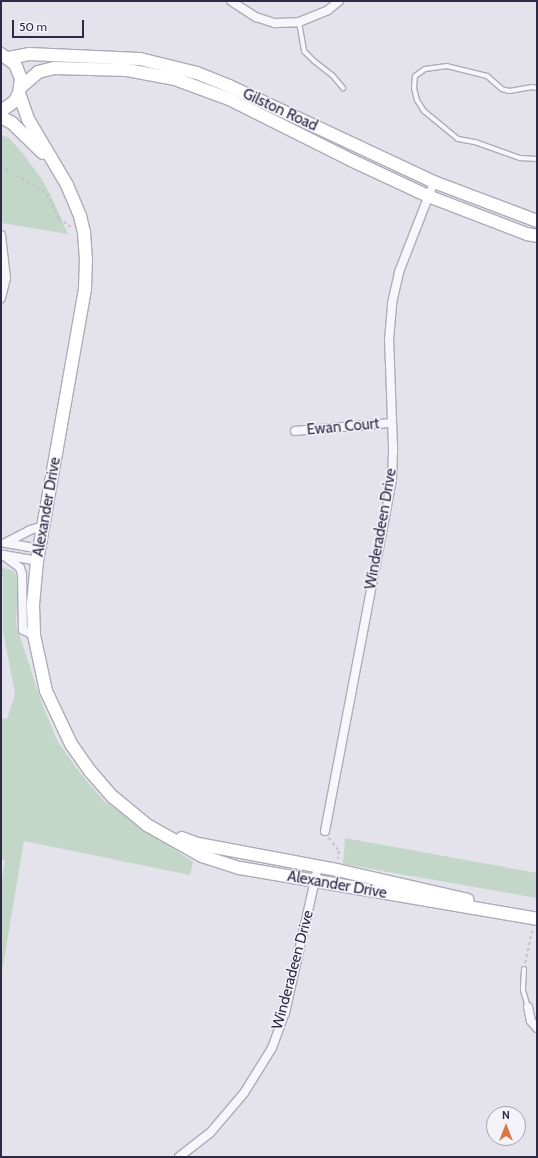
<!DOCTYPE html>
<html>
<head>
<meta charset="utf-8">
<style>
	body { margin:0 }
	#map { position:relative; width:538px; height:1158px; overflow:hidden; background:#e4e3ec; font-family:Cabin,sans-serif }
	div>[style] { position:absolute }
	[style*='--x'] { left:calc(var(--x)*1px); top:calc(var(--y)*1px); width:calc(var(--w)*1px); rotate:calc(var(--a)*1deg) }
	.green>* { inset:0; background:#c3d7c8 }
	.path>* { height:1.5px; margin-top:-0.75px; transform-origin:0; background:repeating-linear-gradient(90deg,#c2c1cb 0 3px,transparent 0 6px) }
	.roads { filter:drop-shadow(1px 0 #adabba) drop-shadow(-1px 0 #adabba) drop-shadow(0 1px #adabba) drop-shadow(0 -1px #adabba) }
	.service>* { height:4px; margin:-2px; padding:0 2px; transform-origin:2px; border-radius:2px; background:#f7f6fa }
	.minor>* { height:8px; margin:-4px; padding:0 4px; transform-origin:4px; border-radius:4px; background:#f7f6fa }
	.secondary>* { height:12px; margin:-6px; padding:0 6px; transform-origin:6px; border-radius:6px; background:#fff }
	span { translate:-50% -50%; white-space:nowrap; text-align:center; line-height:1.15; -webkit-text-stroke:3px #f3f3f9; paint-order:stroke }
	.street-label { font-size:15px; color:#2d2946 }
	.frame { position:absolute; inset:0; border:2px solid #2d2946; pointer-events:none }
	.north { position:absolute; left:486px; top:1106px; width:40px; height:40px; box-sizing:border-box; background:#f3f3f9; border:1px solid #a4a2b1; border-radius:50%; rotate:0deg; font-size:11px; font-weight:700; line-height:16px; text-align:center; color:#2d2946 }
	.north::after { content:''; display:block; margin:auto; width:14px; height:18px; background:#da763f; clip-path:polygon(50% 0,100% 100%,50% 72%,0 100%) }
	.scale { position:absolute; left:12px; top:20px; width:72px; height:18px; box-sizing:border-box; border:2px solid #2d2946; border-top:0; padding-left:5px; font-size:12px; line-height:14px; white-space:nowrap; color:#2d2946; -webkit-text-stroke:3px #f3f3f9; paint-order:stroke }
</style>
</head>
<body>
<div id="map">
	<div class="green">
		<div style="clip-path:polygon(1px 135px,9px 138px,24px 155px,41px 178px,50px 194px,68px 234px,1px 223px)"></div>
		<div style="clip-path:polygon(1px 567px,14px 571px,18px 580px,16px 624px,42px 704px,58px 742px,80px 773px,104px 801px,193px 862px,190px 875px,24px 841px,1px 978px,1px 885px,5px 860px,1px 860px,1px 718px,7px 719px,15px 694px,3px 631px,3px 578px,1px 576px)"></div>
		<div style="clip-path:polygon(345px 838px,537px 873px,537px 898px,343px 864px)"></div>
	</div>
	<div class="path">
		<div style="--x:1;--y:166;--w:54;--a:31.3"></div>
		<div style="--x:47;--y:194;--w:27;--a:63"></div>
		<div style="--x:59;--y:218;--w:15;--a:37"></div>
		<div style="--x:329;--y:838;--w:16;--a:52"></div>
		<div style="--x:339;--y:851;--w:8;--a:97"></div>
		<div style="--x:525;--y:963;--w:35;--a:-78"></div>
	</div>
	<div class="roads">
		<div class="service">
			<div style="--x:299;--y:22;--w:29;--a:80"></div>
			<div style="--x:304;--y:51;--w:14;--a:45"></div>
			<div style="--x:314;--y:61;--w:24;--a:38"></div>
			<div style="--x:333;--y:76;--w:16;--a:50"></div>
			<div style="--x:537;--y:88;--w:5;--a:-169"></div>
			<div style="--x:532;--y:87;--w:23;--a:170"></div>
			<div style="--x:509;--y:91;--w:7;--a:-164"></div>
			<div style="--x:502;--y:89;--w:20;--a:-139"></div>
			<div style="--x:487;--y:76;--w:41;--a:-166"></div>
			<div style="--x:447;--y:66;--w:22;--a:172"></div>
			<div style="--x:425;--y:69;--w:12;--a:145"></div>
			<div style="--x:415;--y:76;--w:12;--a:95"></div>
			<div style="--x:414;--y:88;--w:12;--a:76"></div>
			<div style="--x:417;--y:100;--w:13;--a:58"></div>
			<div style="--x:424;--y:111;--w:44;--a:39.5"></div>
			<div style="--x:458;--y:139;--w:17;--a:10"></div>
			<div style="--x:475;--y:142;--w:48;--a:19.6"></div>
			<div style="--x:520;--y:158;--w:17;--a:3"></div>
			<div style="--x:524;--y:969;--w:21;--a:93"></div>
			<div style="--x:523;--y:990;--w:18;--a:74"></div>
		</div>
		<div class="minor">
			<div style="--x:231;--y:1;--w:30;--a:33"></div>
			<div style="--x:256;--y:17;--w:20;--a:18"></div>
			<div style="--x:275;--y:23;--w:24;--a:-2"></div>
			<div style="--x:299;--y:22;--w:31;--a:-22"></div>
			<div style="--x:328;--y:10;--w:14;--a:-39"></div>
			<div style="--x:1;--y:235;--w:43;--a:83.4"></div>
			<div style="--x:6;--y:278;--w:21;--a:104"></div>
			<div style="--x:295;--y:431;--w:96;--a:-4.8"></div>
			<div style="--x:5;--y:543;--w:28;--a:-27"></div>
			<div style="--x:30;--y:530;--w:15;--a:-16"></div>
			<div style="--x:6;--y:543;--w:34;--a:10"></div>
			<div style="--x:3;--y:555;--w:21;--a:37"></div>
			<div style="--x:20;--y:568;--w:6;--a:72"></div>
			<div style="--x:22;--y:574;--w:56;--a:89"></div>
			<div style="--x:23;--y:630;--w:12;--a:24"></div>
			<div style="--x:4;--y:555;--w:34;--a:10"></div>
			<div style="--x:325;--y:831;--w:357;--a:-79.2"></div>
			<div style="--x:392;--y:480;--w:33;--a:-88"></div>
			<div style="--x:393;--y:447;--w:107;--a:-92.1"></div>
			<div style="--x:389;--y:340;--w:37;--a:-85"></div>
			<div style="--x:392;--y:303;--w:32;--a:-77"></div>
			<div style="--x:399;--y:272;--w:97;--a:-68.7"></div>
			<div style="--x:528;--y:1007;--w:14;--a:78"></div>
			<div style="--x:531;--y:1021;--w:9;--a:49"></div>
			<div style="--x:179;--y:1157;--w:39;--a:-38"></div>
			<div style="--x:210;--y:1133;--w:52;--a:-49.6"></div>
			<div style="--x:244;--y:1093;--w:53;--a:-58.1"></div>
			<div style="--x:272;--y:1048;--w:37;--a:-70"></div>
			<div style="--x:285;--y:1013;--w:150;--a:-77.3"></div>
		</div>
		<div class="secondary">
			<div style="--x:1;--y:54;--w:17;--a:36"></div>
			<div style="--x:15;--y:64;--w:16;--a:68"></div>
			<div style="--x:21;--y:79;--w:14;--a:98"></div>
			<div style="--x:19;--y:93;--w:9;--a:117"></div>
			<div style="--x:15;--y:101;--w:17;--a:144"></div>
			<div style="--x:9;--y:58;--w:20;--a:-11"></div>
			<div style="--x:29;--y:54;--w:111;--a:2.6"></div>
			<div style="--x:140;--y:59;--w:59;--a:13.8"></div>
			<div style="--x:197;--y:73;--w:35;--a:22"></div>
			<div style="--x:229;--y:86;--w:226;--a:25.1"></div>
			<div style="--x:434;--y:182;--w:110;--a:20.7"></div>
			<div style="--x:21;--y:87;--w:23;--a:-41"></div>
			<div style="--x:38;--y:72;--w:16;--a:-14"></div>
			<div style="--x:54;--y:68;--w:73;--a:1.6"></div>
			<div style="--x:127;--y:70;--w:49;--a:10.6"></div>
			<div style="--x:175;--y:79;--w:58;--a:20.3"></div>
			<div style="--x:229;--y:99;--w:139;--a:26.6"></div>
			<div style="--x:353;--y:161;--w:83;--a:25"></div>
			<div style="--x:428;--y:196;--w:106;--a:21"></div>
			<div style="--x:527;--y:234;--w:10;--a:11"></div>
			<div style="--x:19;--y:93;--w:28;--a:71"></div>
			<div style="--x:28;--y:119;--w:77;--a:59.4"></div>
			<div style="--x:67;--y:185;--w:34;--a:67"></div>
			<div style="--x:80;--y:216;--w:16;--a:76"></div>
			<div style="--x:84;--y:232;--w:27;--a:86"></div>
			<div style="--x:86;--y:259;--w:30;--a:92"></div>
			<div style="--x:85;--y:289;--w:276;--a:100"></div>
			<div style="--x:37;--y:561;--w:44;--a:95.2"></div>
			<div style="--x:33;--y:605;--w:30;--a:88"></div>
			<div style="--x:34;--y:635;--w:57;--a:77.9"></div>
			<div style="--x:46;--y:691;--w:59;--a:64.7"></div>
			<div style="--x:71;--y:744;--w:33;--a:55"></div>
			<div style="--x:90;--y:771;--w:35;--a:49"></div>
			<div style="--x:113;--y:797;--w:44;--a:39.5"></div>
			<div style="--x:147;--y:825;--w:63;--a:29.4"></div>
			<div style="--x:202;--y:856;--w:40;--a:18"></div>
			<div style="--x:240;--y:868;--w:301;--a:9.7"></div>
			<div style="--x:1;--y:117;--w:13;--a:29"></div>
			<div style="--x:12;--y:123;--w:43;--a:44.1"></div>
			<div style="--x:182;--y:838;--w:17;--a:21"></div>
			<div style="--x:198;--y:844;--w:141;--a:10.6"></div>
			<div style="--x:337;--y:870;--w:134;--a:12.9"></div>
		</div>
	</div>
	<div class="street-label">
		<span style="left:280px;top:110px;rotate:25deg">Gilston Road</span>
		<span style="left:343px;top:427px;rotate:-5deg">Ewan Court</span>
		<span style="left:47px;top:507px;rotate:-80deg">Alexander Drive</span>
		<span style="left:381px;top:529px;rotate:-80deg">Winderadeen Drive</span>
		<span style="left:337px;top:885px;rotate:10deg">Alexander Drive</span>
		<span style="left:293px;top:970px;rotate:-75deg">Winderadeen Drive</span>
	</div>
	<div class="frame"></div>
	<div class="north">N</div>
	<div class="scale">50 m</div>
</div>
</body>
</html>
